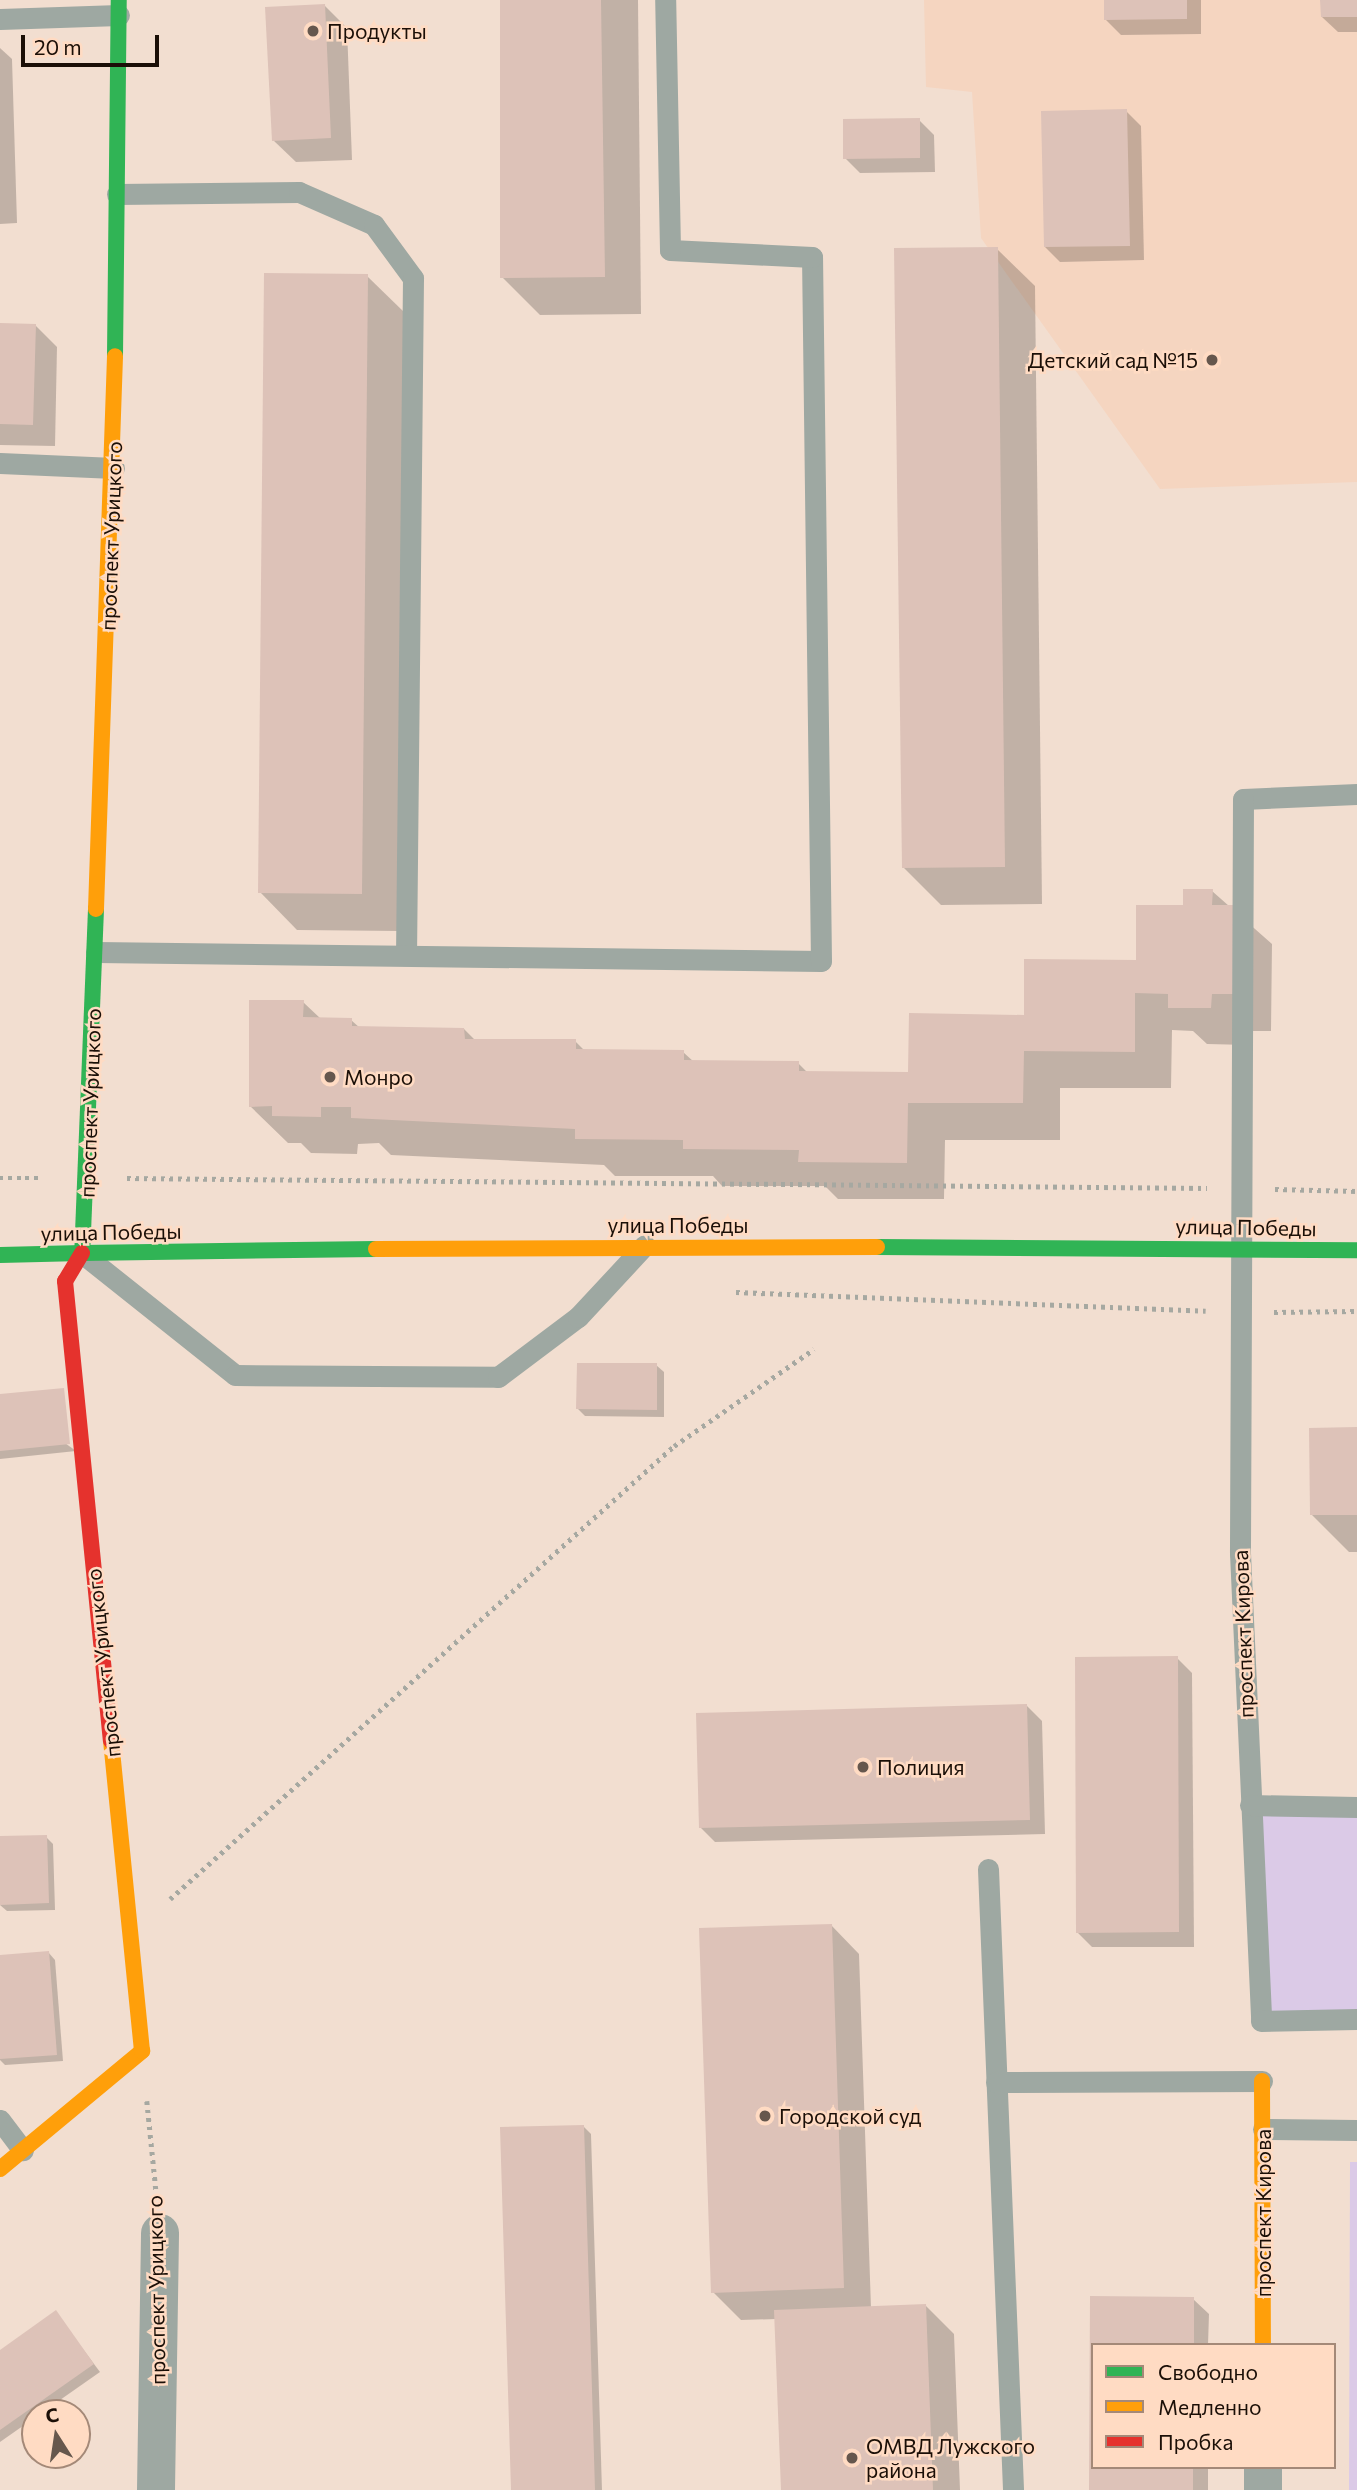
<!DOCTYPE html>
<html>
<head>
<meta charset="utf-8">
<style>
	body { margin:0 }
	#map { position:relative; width:1357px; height:2490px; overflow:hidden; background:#f2ded0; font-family:Commissioner,sans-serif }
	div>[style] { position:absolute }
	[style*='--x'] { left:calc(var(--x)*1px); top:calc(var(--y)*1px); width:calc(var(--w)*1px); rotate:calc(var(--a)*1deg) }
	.built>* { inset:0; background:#f5d5c0 }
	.green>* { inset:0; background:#dbcae7 }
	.shadow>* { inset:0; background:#0003 }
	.building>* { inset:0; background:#ddc2b8 }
	.path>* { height:4.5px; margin-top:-2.25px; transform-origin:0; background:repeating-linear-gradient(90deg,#a6a8a1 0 3.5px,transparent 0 8.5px) }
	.lane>* { height:21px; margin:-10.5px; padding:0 10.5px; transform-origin:10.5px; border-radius:10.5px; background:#9ea8a2 }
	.street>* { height:38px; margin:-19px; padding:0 19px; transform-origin:19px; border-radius:19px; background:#9ea8a2 }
	.fast>* { height:16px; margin:-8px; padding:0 8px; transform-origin:8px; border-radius:8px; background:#30b455 }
	.slow>* { height:16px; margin:-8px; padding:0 8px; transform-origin:8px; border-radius:8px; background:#ff9f0a }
	.jam>* { height:16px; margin:-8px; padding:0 8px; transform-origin:8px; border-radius:8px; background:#e5322d }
	.dots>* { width:19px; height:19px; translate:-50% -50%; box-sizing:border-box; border:4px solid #ffdbc3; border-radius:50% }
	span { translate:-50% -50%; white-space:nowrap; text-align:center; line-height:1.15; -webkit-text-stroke:5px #ffdbc3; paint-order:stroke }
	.poi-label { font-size:21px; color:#1b0f07 }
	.left { translate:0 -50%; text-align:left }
	.right { translate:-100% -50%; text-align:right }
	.street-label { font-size:21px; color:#1b0f07 }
	.legend { position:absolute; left:1091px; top:2343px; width:245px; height:126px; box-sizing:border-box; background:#ffdbc3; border:2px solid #a48978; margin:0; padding:9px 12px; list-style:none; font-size:21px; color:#1b0f07 }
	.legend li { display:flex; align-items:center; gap:14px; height:35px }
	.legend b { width:35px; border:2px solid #a48978 }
	.north { position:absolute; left:21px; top:2399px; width:70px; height:70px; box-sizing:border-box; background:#ffdbc3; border:2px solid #a48978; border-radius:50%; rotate:348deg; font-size:19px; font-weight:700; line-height:28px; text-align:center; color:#1b0f07 }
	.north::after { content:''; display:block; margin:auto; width:24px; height:32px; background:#66574d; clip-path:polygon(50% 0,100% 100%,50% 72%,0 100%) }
	.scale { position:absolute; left:21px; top:35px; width:138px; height:32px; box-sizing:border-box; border:4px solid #1b0f07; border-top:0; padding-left:9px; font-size:21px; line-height:24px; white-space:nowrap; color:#1b0f07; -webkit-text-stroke:5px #ffdbc3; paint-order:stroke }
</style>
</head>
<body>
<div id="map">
	<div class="built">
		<div style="clip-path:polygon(924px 0,1357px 0,1357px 482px,1160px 489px,981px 238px,972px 92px,926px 87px)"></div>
	</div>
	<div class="green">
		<div style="clip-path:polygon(1250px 1805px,1357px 1807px,1357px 2019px,1261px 2021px)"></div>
		<div style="clip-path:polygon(1350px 2162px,1357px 2162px,1357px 2490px,1349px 2490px)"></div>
	</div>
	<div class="shadow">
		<div style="clip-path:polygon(500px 0,638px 0,641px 314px,540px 315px,502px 277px)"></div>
		<div style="clip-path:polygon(1105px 0,1201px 0,1201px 34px,1121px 35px,1106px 20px)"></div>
		<div style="clip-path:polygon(1322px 0,1357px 0,1357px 32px,1338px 32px,1322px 17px)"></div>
		<div style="clip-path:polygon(325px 6px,347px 28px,352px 160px,296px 162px,273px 140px)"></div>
		<div style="clip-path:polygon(0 48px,12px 59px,17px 223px,0 224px)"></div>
		<div style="clip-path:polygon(1126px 111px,1141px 126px,1144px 260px,1060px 262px,1045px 247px)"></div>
		<div style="clip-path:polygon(919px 120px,934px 135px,935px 172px,860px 173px,845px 158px)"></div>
		<div style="clip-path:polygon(997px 249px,1035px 286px,1042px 904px,941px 905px,903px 867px)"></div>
		<div style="clip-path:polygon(367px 276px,405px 313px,399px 931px,297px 930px,260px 892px)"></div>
		<div style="clip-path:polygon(0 325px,35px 325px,57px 347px,55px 446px,0 445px)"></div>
		<div style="clip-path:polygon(1212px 891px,1272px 944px,1271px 1031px,1249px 1031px,1248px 1045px,1207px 1044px,1193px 1031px,1172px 1030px,1171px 1088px,1060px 1088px,1060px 1140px,945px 1140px,944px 1199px,838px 1199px,825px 1186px,722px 1186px,713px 1176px,615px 1176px,604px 1165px,391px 1155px,379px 1143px,358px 1144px,357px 1154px,311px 1153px,301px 1143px,288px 1143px,250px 1106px,303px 1002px,321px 1019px,351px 1020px,360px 1028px,464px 1029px,475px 1040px,575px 1041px,585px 1051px,683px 1052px,694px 1062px,798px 1063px,808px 1073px,910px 1074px,1137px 961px,1185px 907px)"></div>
		<div style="clip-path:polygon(656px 1365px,664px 1372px,664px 1417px,585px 1416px,578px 1409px)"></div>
		<div style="clip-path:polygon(0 1396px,76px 1451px,0 1459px)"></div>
		<div style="clip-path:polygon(1357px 1429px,1357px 1552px,1349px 1552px,1312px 1515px)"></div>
		<div style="clip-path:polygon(1177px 1658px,1192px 1673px,1194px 1947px,1092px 1947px,1077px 1932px)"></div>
		<div style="clip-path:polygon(1027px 1706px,1042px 1721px,1045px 1834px,715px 1842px,700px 1827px)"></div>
		<div style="clip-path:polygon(46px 1837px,53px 1844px,55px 1910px,7px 1911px,0 1905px,0 1838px)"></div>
		<div style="clip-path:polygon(831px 1925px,859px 1954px,871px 2308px,925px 2305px,954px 2334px,960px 2490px,782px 2490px,776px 2319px,741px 2320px,713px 2292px)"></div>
		<div style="clip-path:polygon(48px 1952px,55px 1960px,63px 2061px,5px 2065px,0 2060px,0 1956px)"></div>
		<div style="clip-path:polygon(583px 2126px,591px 2134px,602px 2490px,513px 2490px)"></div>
		<div style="clip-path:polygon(1092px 2298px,1193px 2299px,1209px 2314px,1208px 2345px,1093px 2345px,1093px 2467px,1208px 2467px,1208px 2490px,1091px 2490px)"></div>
		<div style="clip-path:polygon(56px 2313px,100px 2372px,0 2442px,0 2352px)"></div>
	</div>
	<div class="building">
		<div style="clip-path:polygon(500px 0,601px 0,605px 277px,500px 278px)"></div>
		<div style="clip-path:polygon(1104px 0,1187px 0,1187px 19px,1104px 20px)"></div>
		<div style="clip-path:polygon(1320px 0,1357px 0,1357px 17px,1321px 17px)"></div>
		<div style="clip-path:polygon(325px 4px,331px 138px,272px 141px,265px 7px)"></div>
		<div style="clip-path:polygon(1127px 109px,1130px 246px,1044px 247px,1041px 111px)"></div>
		<div style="clip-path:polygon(920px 118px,920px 158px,843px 159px,843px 119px)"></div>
		<div style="clip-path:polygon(998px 247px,1005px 867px,902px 868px,894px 248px)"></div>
		<div style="clip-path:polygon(264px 273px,368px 274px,362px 894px,258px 893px)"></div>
		<div style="clip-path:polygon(0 323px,36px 324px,33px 425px,0 424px)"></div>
		<div style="clip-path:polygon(1183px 889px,1213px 889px,1212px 905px,1235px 905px,1234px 994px,1212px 994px,1211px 1008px,1168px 1008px,1168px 994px,1135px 993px,1135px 1052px,1024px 1051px,1023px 1103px,908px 1103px,907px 1163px,798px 1162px,799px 1150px,683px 1149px,683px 1140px,575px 1139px,575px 1129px,351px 1118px,351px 1107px,321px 1107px,321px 1117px,272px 1116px,272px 1106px,249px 1107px,249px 1000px,304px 1000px,303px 1017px,352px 1018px,352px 1026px,464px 1028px,465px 1039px,576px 1039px,576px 1049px,684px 1050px,684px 1060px,799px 1061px,799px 1071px,908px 1072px,909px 1013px,1024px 1015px,1024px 959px,1136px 960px,1136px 905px,1183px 905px)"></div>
		<div style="clip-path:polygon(577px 1363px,657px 1363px,657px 1410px,576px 1409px)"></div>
		<div style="clip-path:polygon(64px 1388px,70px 1444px,0 1451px,0 1394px)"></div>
		<div style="clip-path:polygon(1357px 1427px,1357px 1515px,1310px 1515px,1309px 1428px)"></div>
		<div style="clip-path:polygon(1178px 1656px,1179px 1932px,1076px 1933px,1075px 1657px)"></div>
		<div style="clip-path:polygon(1027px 1704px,1030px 1820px,699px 1828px,696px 1713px)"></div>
		<div style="clip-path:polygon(47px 1835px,49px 1903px,0 1905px,0 1836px)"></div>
		<div style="clip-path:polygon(832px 1924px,844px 2288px,711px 2293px,699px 1928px)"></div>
		<div style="clip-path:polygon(49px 1951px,57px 2055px,0 2059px,0 1955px)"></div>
		<div style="clip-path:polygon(584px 2125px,595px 2490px,511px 2490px,500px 2127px)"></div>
		<div style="clip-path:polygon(1090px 2296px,1194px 2297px,1194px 2345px,1093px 2345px,1093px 2467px,1193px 2467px,1193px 2490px,1089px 2490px)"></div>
		<div style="clip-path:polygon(926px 2304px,933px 2490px,781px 2490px,774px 2310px)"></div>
		<div style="clip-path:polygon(56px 2310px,94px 2364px,0 2430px,0 2350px)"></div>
	</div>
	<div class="path">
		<div style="--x:0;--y:1178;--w:41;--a:0"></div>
		<div style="--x:127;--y:1178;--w:1080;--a:0.53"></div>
		<div style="--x:1275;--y:1189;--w:82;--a:1.4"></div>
		<div style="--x:736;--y:1292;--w:470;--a:2.3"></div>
		<div style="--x:1274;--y:1312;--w:83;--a:-0.7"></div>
		<div style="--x:170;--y:1899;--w:678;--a:-41.95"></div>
		<div style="--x:674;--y:1446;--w:170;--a:-34.7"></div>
		<div style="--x:147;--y:2101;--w:89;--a:84.2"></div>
	</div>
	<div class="lane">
		<div style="--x:0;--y:19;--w:119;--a:-1.9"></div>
		<div style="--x:117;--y:194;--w:182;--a:-0.6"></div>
		<div style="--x:299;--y:192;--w:82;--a:23.7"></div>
		<div style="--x:374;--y:225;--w:66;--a:53.7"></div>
		<div style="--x:413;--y:278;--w:677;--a:90.59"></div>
		<div style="--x:0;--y:463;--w:114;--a:2.5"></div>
		<div style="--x:1357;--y:794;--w:114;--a:177.5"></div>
		<div style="--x:1243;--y:799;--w:754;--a:90.23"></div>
		<div style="--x:1240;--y:1553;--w:468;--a:87.4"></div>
		<div style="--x:1261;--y:2021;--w:96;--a:-1.2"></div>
		<div style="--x:96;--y:952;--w:725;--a:0.71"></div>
		<div style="--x:821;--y:961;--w:704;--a:-90.73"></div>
		<div style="--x:812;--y:257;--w:142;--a:-177.2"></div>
		<div style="--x:670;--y:250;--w:250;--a:-91.1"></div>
		<div style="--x:83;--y:1254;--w:194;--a:38.5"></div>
		<div style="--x:235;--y:1375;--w:263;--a:0.4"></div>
		<div style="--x:498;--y:1377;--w:100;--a:-36.9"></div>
		<div style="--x:578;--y:1317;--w:98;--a:-47.1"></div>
		<div style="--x:1250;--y:1805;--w:107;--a:1.1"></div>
		<div style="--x:988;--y:1869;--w:622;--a:87.69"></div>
		<div style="--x:996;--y:2082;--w:266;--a:-0.2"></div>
		<div style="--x:0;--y:2120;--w:38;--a:53"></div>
		<div style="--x:1263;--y:2129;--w:94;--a:0.6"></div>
	</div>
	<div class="street">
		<div style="--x:1263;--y:2467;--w:23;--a:90"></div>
		<div style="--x:156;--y:2490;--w:257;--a:-89.1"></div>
	</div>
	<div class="fast">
		<div style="--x:115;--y:356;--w:356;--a:-89.4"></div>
		<div style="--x:96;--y:909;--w:344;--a:92.3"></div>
		<div style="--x:82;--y:1253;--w:294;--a:-0.8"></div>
		<div style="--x:877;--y:1247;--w:480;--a:0.4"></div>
		<div style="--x:0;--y:1255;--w:82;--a:-1.4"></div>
	</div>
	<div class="slow">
		<div style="--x:96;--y:909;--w:553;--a:-88.03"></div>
		<div style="--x:376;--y:1249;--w:501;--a:-0.23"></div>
		<div style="--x:1262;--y:2081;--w:264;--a:89.8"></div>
		<div style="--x:0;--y:2169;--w:185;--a:-39.7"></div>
		<div style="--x:142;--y:2051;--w:312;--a:-95.7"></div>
	</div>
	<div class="jam">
		<div style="--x:82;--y:1253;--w:33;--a:121"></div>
		<div style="--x:65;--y:1281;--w:462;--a:84.3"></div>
	</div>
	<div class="dots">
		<div style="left:313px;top:31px;background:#66574d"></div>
		<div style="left:1212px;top:360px;background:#66574d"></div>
		<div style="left:330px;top:1077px;background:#66574d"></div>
		<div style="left:863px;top:1767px;background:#66574d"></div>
		<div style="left:765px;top:2116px;background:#66574d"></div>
		<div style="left:852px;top:2458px;background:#66574d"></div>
	</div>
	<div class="poi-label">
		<span class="left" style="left:327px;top:31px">Продукты</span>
		<span class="right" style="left:1198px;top:360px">Детский сад №15</span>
		<span class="left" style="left:344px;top:1077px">Монро</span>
		<span class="left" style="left:877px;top:1767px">Полиция</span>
		<span class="left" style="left:779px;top:2116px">Городской суд</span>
		<span class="left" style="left:866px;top:2458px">ОМВД Лужского<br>района</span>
	</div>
	<div class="street-label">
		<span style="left:111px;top:536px;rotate:-88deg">проспект Урицкого</span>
		<span style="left:90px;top:1103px;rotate:-88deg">проспект Урицкого</span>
		<span style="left:678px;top:1225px">улица Победы</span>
		<span style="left:1246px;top:1227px;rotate:1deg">улица Победы</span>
		<span style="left:111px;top:1232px;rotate:-1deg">улица Победы</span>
		<span style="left:1243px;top:1634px;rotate:-92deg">проспект Кирова</span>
		<span style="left:103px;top:1663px;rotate:-96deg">проспект Урицкого</span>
		<span style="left:1263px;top:2213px;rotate:-90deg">проспект Кирова</span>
		<span style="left:156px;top:2290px;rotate:-91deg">проспект Урицкого</span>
	</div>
	<ul class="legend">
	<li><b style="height:9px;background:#30b455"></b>Свободно</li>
	<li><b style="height:9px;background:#ff9f0a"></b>Медленно</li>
	<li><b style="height:9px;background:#e5322d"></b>Пробка</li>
	</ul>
	<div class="north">С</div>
	<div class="scale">20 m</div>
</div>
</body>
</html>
